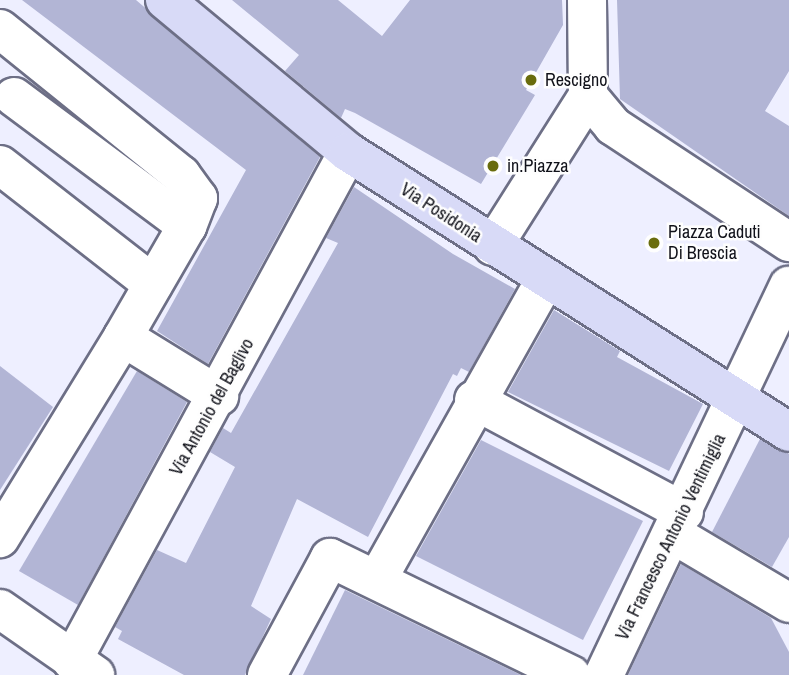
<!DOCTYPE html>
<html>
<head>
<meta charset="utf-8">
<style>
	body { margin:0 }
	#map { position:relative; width:789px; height:675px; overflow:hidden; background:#eeefff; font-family:"Archivo Narrow",sans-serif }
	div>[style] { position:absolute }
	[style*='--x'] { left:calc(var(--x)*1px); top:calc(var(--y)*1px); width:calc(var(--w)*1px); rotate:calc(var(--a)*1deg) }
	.building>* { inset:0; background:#b2b5d5 }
	.roads { filter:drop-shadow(2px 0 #6d6f86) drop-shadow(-2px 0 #6d6f86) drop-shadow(0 2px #6d6f86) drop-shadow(0 -2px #6d6f86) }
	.minor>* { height:38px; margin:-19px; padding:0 19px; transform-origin:19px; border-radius:19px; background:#fff }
	.major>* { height:38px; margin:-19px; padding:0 19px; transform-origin:19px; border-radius:19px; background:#d8daf7 }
	.dots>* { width:19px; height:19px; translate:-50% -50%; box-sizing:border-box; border:4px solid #fefefe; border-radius:50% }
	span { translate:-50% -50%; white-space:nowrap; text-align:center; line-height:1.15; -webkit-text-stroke:5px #fefefe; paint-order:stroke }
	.poi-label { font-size:18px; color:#11121a }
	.left { translate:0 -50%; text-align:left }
	.street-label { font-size:18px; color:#11121a }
</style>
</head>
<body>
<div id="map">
	<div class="building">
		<div style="clip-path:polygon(22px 0,136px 0,320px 157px,208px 364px,157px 331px,246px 170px)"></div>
		<div style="clip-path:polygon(232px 0,338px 0,382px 36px,410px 0,562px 0,563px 25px,526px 90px,535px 95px,481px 184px,355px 113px,345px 109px,341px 118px,285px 71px,299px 55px)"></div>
		<div style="clip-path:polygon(617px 0,789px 0,789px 71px,765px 111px,789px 126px,789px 216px,620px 99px)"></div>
		<div style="clip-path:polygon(354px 187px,453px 254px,515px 289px,469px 372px,461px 368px,457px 376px,453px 374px,368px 537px,297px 499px,251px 606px,271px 619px,245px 675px,184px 675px,118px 639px,122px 631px,115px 627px,157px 550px,186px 563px,235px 467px,210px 452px,223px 428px,231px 433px,338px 243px,326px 238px)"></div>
		<div style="clip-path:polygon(554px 310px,620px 351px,617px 357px,703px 404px,669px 471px,508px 392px)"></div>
		<div style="clip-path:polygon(0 366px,53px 407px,0 490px)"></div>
		<div style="clip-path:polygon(137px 371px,187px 402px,78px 605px,19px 571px)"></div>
		<div style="clip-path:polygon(760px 439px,789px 454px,789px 537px,772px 567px,712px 532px)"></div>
		<div style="clip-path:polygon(481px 440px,643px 521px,583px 640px,416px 556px)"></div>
		<div style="clip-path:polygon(681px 564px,771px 618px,789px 652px,789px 675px,628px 675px)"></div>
		<div style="clip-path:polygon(345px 590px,521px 675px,303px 675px)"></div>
	</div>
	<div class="roads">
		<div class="minor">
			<div style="--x:587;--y:0;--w:96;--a:89.4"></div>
			<div style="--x:0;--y:29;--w:233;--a:38.9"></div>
			<div style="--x:181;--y:175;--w:29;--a:54"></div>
			<div style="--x:198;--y:198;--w:30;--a:111"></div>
			<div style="--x:187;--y:226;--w:128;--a:120"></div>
			<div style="--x:123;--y:337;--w:236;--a:121.5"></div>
			<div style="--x:588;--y:96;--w:39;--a:50"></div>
			<div style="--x:613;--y:126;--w:211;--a:33.4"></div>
			<div style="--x:14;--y:97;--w:216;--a:36.7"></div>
			<div style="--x:0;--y:165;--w:194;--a:37.9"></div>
			<div style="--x:493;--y:246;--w:178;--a:-57.7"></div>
			<div style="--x:123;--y:337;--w:113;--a:31.6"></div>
			<div style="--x:474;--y:400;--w:238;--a:28.1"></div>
			<div style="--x:673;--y:534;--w:135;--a:30.7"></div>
			<div style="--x:378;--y:578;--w:343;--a:-60.7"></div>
			<div style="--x:0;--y:609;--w:116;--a:34.8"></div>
			<div style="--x:72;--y:661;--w:579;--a:-61.53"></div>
			<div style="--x:267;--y:675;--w:133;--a:-61.7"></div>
			<div style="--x:330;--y:558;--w:268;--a:25.9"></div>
			<div style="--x:604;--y:675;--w:431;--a:-64.6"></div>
		</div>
		<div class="major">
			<div style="--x:165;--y:0;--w:238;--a:39.7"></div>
			<div style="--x:348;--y:152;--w:522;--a:32.41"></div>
		</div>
	</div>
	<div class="dots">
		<div style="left:531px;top:80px;background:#696c0d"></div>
		<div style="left:493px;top:166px;background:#696c0d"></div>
		<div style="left:654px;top:243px;background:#696c0d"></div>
	</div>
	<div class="poi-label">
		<span class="left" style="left:545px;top:80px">Rescigno</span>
		<span class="left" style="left:507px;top:166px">in.Piazza</span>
		<span class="left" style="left:668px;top:243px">Piazza Caduti<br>Di Brescia</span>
	</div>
	<div class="street-label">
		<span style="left:441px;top:213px;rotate:33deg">Via Posidonia</span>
		<span style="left:212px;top:407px;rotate:-61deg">Via Antonio del Baglivo</span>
		<span style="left:671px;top:537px;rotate:-64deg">Via Francesco Antonio Ventimiglia</span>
	</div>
</div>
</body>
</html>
